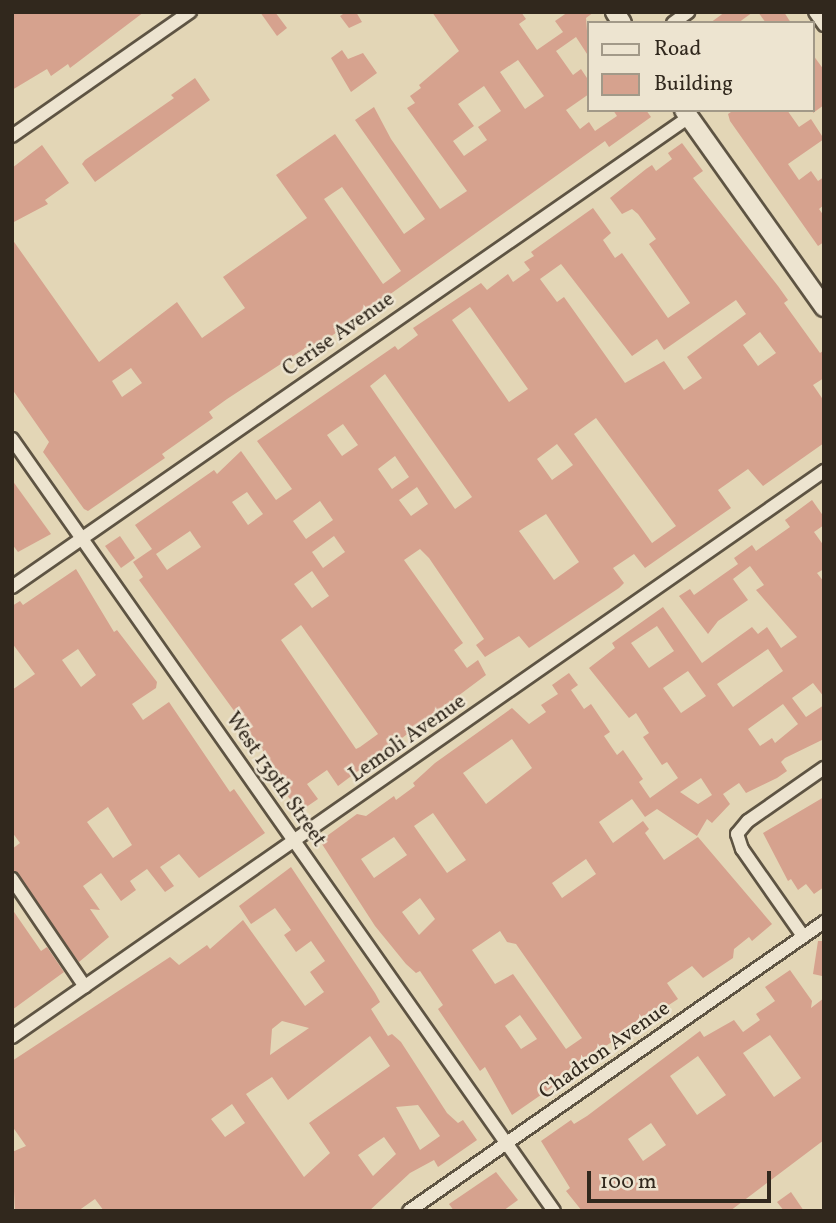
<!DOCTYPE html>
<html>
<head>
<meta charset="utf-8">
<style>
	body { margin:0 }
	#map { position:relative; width:836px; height:1223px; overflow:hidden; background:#e3d6b6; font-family:Vollkorn,serif }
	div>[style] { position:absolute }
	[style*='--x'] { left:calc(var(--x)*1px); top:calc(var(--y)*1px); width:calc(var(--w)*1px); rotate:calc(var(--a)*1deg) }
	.building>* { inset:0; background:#d6a28e }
	.roads { filter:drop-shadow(2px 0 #5e5443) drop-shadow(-2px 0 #5e5443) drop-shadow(0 2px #5e5443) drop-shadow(0 -2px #5e5443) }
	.street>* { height:12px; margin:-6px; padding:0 6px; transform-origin:6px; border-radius:6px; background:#ede4d0 }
	.secondary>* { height:18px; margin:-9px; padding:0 9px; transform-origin:9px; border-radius:9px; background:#ede4d0 }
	span { translate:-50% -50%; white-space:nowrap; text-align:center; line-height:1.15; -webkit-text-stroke:5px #ede4d0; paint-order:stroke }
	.street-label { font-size:21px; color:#31281d }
	.frame { position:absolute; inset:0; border:14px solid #31281d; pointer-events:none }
	.legend { position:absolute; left:587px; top:21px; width:228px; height:91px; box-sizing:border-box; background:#ede4d0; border:2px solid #a29988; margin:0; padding:9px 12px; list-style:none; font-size:21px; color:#31281d }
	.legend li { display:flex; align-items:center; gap:14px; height:35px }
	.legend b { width:35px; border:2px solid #a29988 }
	.scale { position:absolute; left:587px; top:1171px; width:184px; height:32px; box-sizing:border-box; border:4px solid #31281d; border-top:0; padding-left:9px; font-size:21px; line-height:24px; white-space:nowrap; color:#31281d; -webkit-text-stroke:5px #ede4d0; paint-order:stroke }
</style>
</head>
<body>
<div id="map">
	<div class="building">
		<div style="clip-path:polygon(12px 12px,144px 12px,70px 68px,68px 64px,51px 76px,47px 69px,12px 90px)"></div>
		<div style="clip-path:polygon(260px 12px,275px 12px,287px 28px,277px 36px)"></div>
		<div style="clip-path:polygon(346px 12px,356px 12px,362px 22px,349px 28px,340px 16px)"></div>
		<div style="clip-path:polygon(evenodd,432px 12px,521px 12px,526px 19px,519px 24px,537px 50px,563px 32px,555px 21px,568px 12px,594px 12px,586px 18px,589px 57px,576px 37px,556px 51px,573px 75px,581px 69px,589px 81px,589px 94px,566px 110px,580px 129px,589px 122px,595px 131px,617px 116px,613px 110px,646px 110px,651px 117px,609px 147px,605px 141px,316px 347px,313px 343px,227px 399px,209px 412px,213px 418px,162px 454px,165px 458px,88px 511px,84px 509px,43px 452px,49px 442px,12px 389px,12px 239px,99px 362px,177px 302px,202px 338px,245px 308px,223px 277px,307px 218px,276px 175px,335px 134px,404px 234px,425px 219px,355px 120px,374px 107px,391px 139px,440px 209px,467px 191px,407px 108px,415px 103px,410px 96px,421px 88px,419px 85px,459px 51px,432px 12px,518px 60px,544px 96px,525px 109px,500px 72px,518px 60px,432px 12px,484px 86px,501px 111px,478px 127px,487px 140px,464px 156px,453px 141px,474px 126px,458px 104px,484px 86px,432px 12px,342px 187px,401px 271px,383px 284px,324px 199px,342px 187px,432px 12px,131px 368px,142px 383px,122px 397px,112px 381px,131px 368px)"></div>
		<div style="clip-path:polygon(725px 12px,753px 12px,738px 23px,710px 23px)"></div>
		<div style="clip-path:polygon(758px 12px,784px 12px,791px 23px,766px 23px)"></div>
		<div style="clip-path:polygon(342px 50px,348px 59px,363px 53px,377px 73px,351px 92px,331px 58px)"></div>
		<div style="clip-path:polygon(813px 55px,824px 70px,824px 105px,813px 113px)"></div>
		<div style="clip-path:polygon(195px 78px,210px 100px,95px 182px,82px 164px,85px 160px,174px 98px,171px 95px)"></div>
		<div style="clip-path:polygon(734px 110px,787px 110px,799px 127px,811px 119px,824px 139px,788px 164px,799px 180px,811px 171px,818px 181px,824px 177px,824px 205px,819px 209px,824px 216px,824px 242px,818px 246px,730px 121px,728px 114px)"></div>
		<div style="clip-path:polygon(evenodd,682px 143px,703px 171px,693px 178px,778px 286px,788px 300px,784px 303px,820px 353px,824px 350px,824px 378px,813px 385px,824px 401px,824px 443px,763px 486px,748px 469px,718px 490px,731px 508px,645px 568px,634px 554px,613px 568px,624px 583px,619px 588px,529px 648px,519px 636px,485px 657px,476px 645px,484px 639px,429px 558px,420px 549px,404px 560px,463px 643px,454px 650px,467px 668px,478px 660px,486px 675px,338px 786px,327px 770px,307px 784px,318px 799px,299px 812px,280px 785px,285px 781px,139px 580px,143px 577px,133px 562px,152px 549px,135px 525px,214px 470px,217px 474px,241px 451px,276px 500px,292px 489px,257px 441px,395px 346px,398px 350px,418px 335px,413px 328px,481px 283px,487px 290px,508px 274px,513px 282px,530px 270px,524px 262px,534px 256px,531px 252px,593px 208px,611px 233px,603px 240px,615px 258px,622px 253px,668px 318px,690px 303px,649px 244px,656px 239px,638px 214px,632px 209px,622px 214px,610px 198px,646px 169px,652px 165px,656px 171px,672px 159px,668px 153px,682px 143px,561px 264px,632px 356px,657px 339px,664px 350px,736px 300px,746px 314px,687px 357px,702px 378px,684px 390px,664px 361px,625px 383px,564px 297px,557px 302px,540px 279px,561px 264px,682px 143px,470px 307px,528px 389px,509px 402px,452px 320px,470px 307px,682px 143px,760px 332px,776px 353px,758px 366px,743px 345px,760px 332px,682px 143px,385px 374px,472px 497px,455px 509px,370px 386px,385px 374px,682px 143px,596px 418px,676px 526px,652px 543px,574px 434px,596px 418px,682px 143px,343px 424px,358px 445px,342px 456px,327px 435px,343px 424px,682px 143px,557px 444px,573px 465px,552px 480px,537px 459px,557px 444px,682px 143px,395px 456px,409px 477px,392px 489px,378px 469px,395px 456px,682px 143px,417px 487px,428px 504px,411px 516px,399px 500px,417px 487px,682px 143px,247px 492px,263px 514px,248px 525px,232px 502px,247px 492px,682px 143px,320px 501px,333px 520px,306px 539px,293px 521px,320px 501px,682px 143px,546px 514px,579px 562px,554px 580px,519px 531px,546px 514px,682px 143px,190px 531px,201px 547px,167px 570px,156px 554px,190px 531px,682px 143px,334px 536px,345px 552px,323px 568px,312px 552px,334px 536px,682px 143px,312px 571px,329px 596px,312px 608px,294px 584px,312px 571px,682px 143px,301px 625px,378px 734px,360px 747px,356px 749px,281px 640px,301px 625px)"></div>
		<div style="clip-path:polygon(42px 145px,69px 183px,45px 200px,48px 204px,12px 223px,12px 168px)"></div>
		<div style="clip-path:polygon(12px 480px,51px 534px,18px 552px,12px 544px)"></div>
		<div style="clip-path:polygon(evenodd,812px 500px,824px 517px,824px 525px,814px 532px,824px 546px,824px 569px,817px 573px,824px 582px,824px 697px,813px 683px,792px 698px,806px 717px,824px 705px,824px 739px,785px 758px,781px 762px,787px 771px,777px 778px,746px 793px,739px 783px,723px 794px,730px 804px,712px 823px,707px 819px,697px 836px,657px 809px,645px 817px,632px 799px,599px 822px,613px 843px,643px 821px,649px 829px,645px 833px,664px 860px,698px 837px,772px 924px,752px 941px,749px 937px,734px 949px,733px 958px,703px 978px,692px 966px,667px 983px,678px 999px,558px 1077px,561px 1081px,512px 1115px,485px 1067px,480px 1071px,438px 1009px,443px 1005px,420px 971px,416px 973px,406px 964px,375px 926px,320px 841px,357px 814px,366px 816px,394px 796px,396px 800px,415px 786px,413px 783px,435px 763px,512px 708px,529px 724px,546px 712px,541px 705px,558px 694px,552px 685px,569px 673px,578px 685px,571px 690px,584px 709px,591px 704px,610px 732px,604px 736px,617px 755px,623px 750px,643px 779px,639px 782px,650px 798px,678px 778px,667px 762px,662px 765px,643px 737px,649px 733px,636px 713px,629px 718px,589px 668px,615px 648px,612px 643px,663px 607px,702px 663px,752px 627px,758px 634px,767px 627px,781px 648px,797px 637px,756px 590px,764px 585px,750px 566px,733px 579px,748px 600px,718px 621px,708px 634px,679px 596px,690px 589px,694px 595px,738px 564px,734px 558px,752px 545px,756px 551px,790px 527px,785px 520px,812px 500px,657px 626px,674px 651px,649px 668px,631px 643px,657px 626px,812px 500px,768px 649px,783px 671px,733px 707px,717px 684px,768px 649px,812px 500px,688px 671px,706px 696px,681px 713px,663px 688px,688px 671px,812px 500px,783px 704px,798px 724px,775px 743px,772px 738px,760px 746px,748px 729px,783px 704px,812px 500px,512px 739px,532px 768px,486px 804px,463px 773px,512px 739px,812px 500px,701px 778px,712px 795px,698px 804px,680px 792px,701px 778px,812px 500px,433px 813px,466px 860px,447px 873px,414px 826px,433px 813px,812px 500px,394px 837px,407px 855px,374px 878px,361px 859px,394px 837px,812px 500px,586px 859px,596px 874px,562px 898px,552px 883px,586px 859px,812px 500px,420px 898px,435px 919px,419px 935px,402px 912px,420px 898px,812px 500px,500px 931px,507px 942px,516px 944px,582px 1038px,566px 1049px,513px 974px,495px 984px,472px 950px,500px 931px,812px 500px,520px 1015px,537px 1039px,521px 1049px,505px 1026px,520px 1015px)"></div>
		<div style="clip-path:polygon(120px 536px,135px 558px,121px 568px,105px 546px)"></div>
		<div style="clip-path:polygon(evenodd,76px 569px,114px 632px,117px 630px,157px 682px,156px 688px,132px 704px,143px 720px,169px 702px,230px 792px,234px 789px,265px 833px,199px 878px,179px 854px,160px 867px,174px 886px,165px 892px,147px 869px,130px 881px,136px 890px,121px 901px,101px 873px,83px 886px,100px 910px,90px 909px,109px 937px,79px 962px,12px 870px,12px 849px,20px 843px,12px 832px,12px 690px,35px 674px,12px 643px,12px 606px,20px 601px,23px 605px,76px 569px,78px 649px,96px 675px,81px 687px,62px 660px,78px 649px,76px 569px,108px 807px,132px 845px,113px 858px,87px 822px,108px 807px)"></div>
		<div style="clip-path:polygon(824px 797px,824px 887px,814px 894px,806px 884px,798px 890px,791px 879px,788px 881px,763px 833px)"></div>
		<div style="clip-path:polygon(evenodd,291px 867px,375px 993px,380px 1002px,371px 1009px,388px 1036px,392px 1034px,401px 1042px,447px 1113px,458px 1123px,463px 1120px,477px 1140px,438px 1167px,434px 1160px,410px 1173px,369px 1211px,104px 1211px,95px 1199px,78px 1211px,15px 1211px,12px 1152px,26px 1146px,12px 1126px,12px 1061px,170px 957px,179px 965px,207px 945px,210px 949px,243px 920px,305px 1006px,324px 992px,310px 972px,325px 961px,311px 941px,296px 952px,284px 935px,291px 930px,275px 908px,251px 924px,239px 906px,291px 867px,282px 1021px,309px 1028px,270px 1055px,272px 1029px,282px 1021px,291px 867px,370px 1036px,390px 1066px,309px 1123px,330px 1153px,304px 1177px,246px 1094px,272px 1077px,288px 1100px,370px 1036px,291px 867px,232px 1104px,245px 1123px,225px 1137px,211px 1119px,232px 1104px,291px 867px,418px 1105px,440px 1136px,420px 1150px,396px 1107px,418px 1105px,291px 867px,384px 1137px,396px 1154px,373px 1176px,358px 1155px,384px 1137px)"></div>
		<div style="clip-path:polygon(12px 909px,41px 951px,47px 947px,64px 972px,12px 1010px)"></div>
		<div style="clip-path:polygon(818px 941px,824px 941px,822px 976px,813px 974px)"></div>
		<div style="clip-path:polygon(evenodd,790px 970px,812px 1001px,811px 1008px,824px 998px,824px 1140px,730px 1211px,582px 1211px,566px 1191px,570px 1188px,541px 1141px,571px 1120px,574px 1124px,587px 1116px,700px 1031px,704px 1037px,734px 1020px,743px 1032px,760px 1020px,756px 1014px,775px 1001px,765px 987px,790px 970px,770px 1035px,801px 1078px,774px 1097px,743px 1053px,770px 1035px,790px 970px,698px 1056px,726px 1095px,697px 1115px,670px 1076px,698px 1056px,790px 970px,651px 1123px,666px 1145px,643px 1161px,628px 1139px,651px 1123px)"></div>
		<div style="clip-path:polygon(496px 1172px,518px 1200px,503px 1211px,454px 1211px,449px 1204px)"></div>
		<div style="clip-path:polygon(791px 1192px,804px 1211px,784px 1211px,777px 1202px)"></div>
	</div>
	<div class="roads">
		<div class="street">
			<div style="--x:815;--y:12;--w:16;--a:55"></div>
			<div style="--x:673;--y:23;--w:19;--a:-36"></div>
			<div style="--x:12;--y:136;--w:217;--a:-34.9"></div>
			<div style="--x:12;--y:439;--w:943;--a:54.93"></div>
			<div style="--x:12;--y:587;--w:824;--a:-34.77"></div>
			<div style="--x:12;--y:879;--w:130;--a:55.9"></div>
			<div style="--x:803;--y:936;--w:106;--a:-125"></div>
			<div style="--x:742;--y:849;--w:16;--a:-108"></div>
			<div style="--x:737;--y:834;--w:17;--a:-50"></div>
			<div style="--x:748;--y:821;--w:93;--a:-34.9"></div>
			<div style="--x:12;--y:1037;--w:990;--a:-34.88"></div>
			<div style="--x:409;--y:1211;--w:506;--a:-34.85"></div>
		</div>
		<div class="secondary">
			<div style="--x:615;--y:12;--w:13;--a:58"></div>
			<div style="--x:684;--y:110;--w:242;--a:54.6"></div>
		</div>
	</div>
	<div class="street-label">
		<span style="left:339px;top:335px;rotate:-35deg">Cerise Avenue</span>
		<span style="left:408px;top:739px;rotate:-35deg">Lemoli Avenue</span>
		<span style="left:275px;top:780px;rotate:55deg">West 139th Street</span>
		<span style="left:605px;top:1051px;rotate:-35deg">Chadron Avenue</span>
	</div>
	<div class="frame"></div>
	<ul class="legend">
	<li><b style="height:9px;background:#ede4d0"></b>Road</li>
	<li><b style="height:19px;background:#d6a28e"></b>Building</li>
	</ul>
	<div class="scale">100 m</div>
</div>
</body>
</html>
